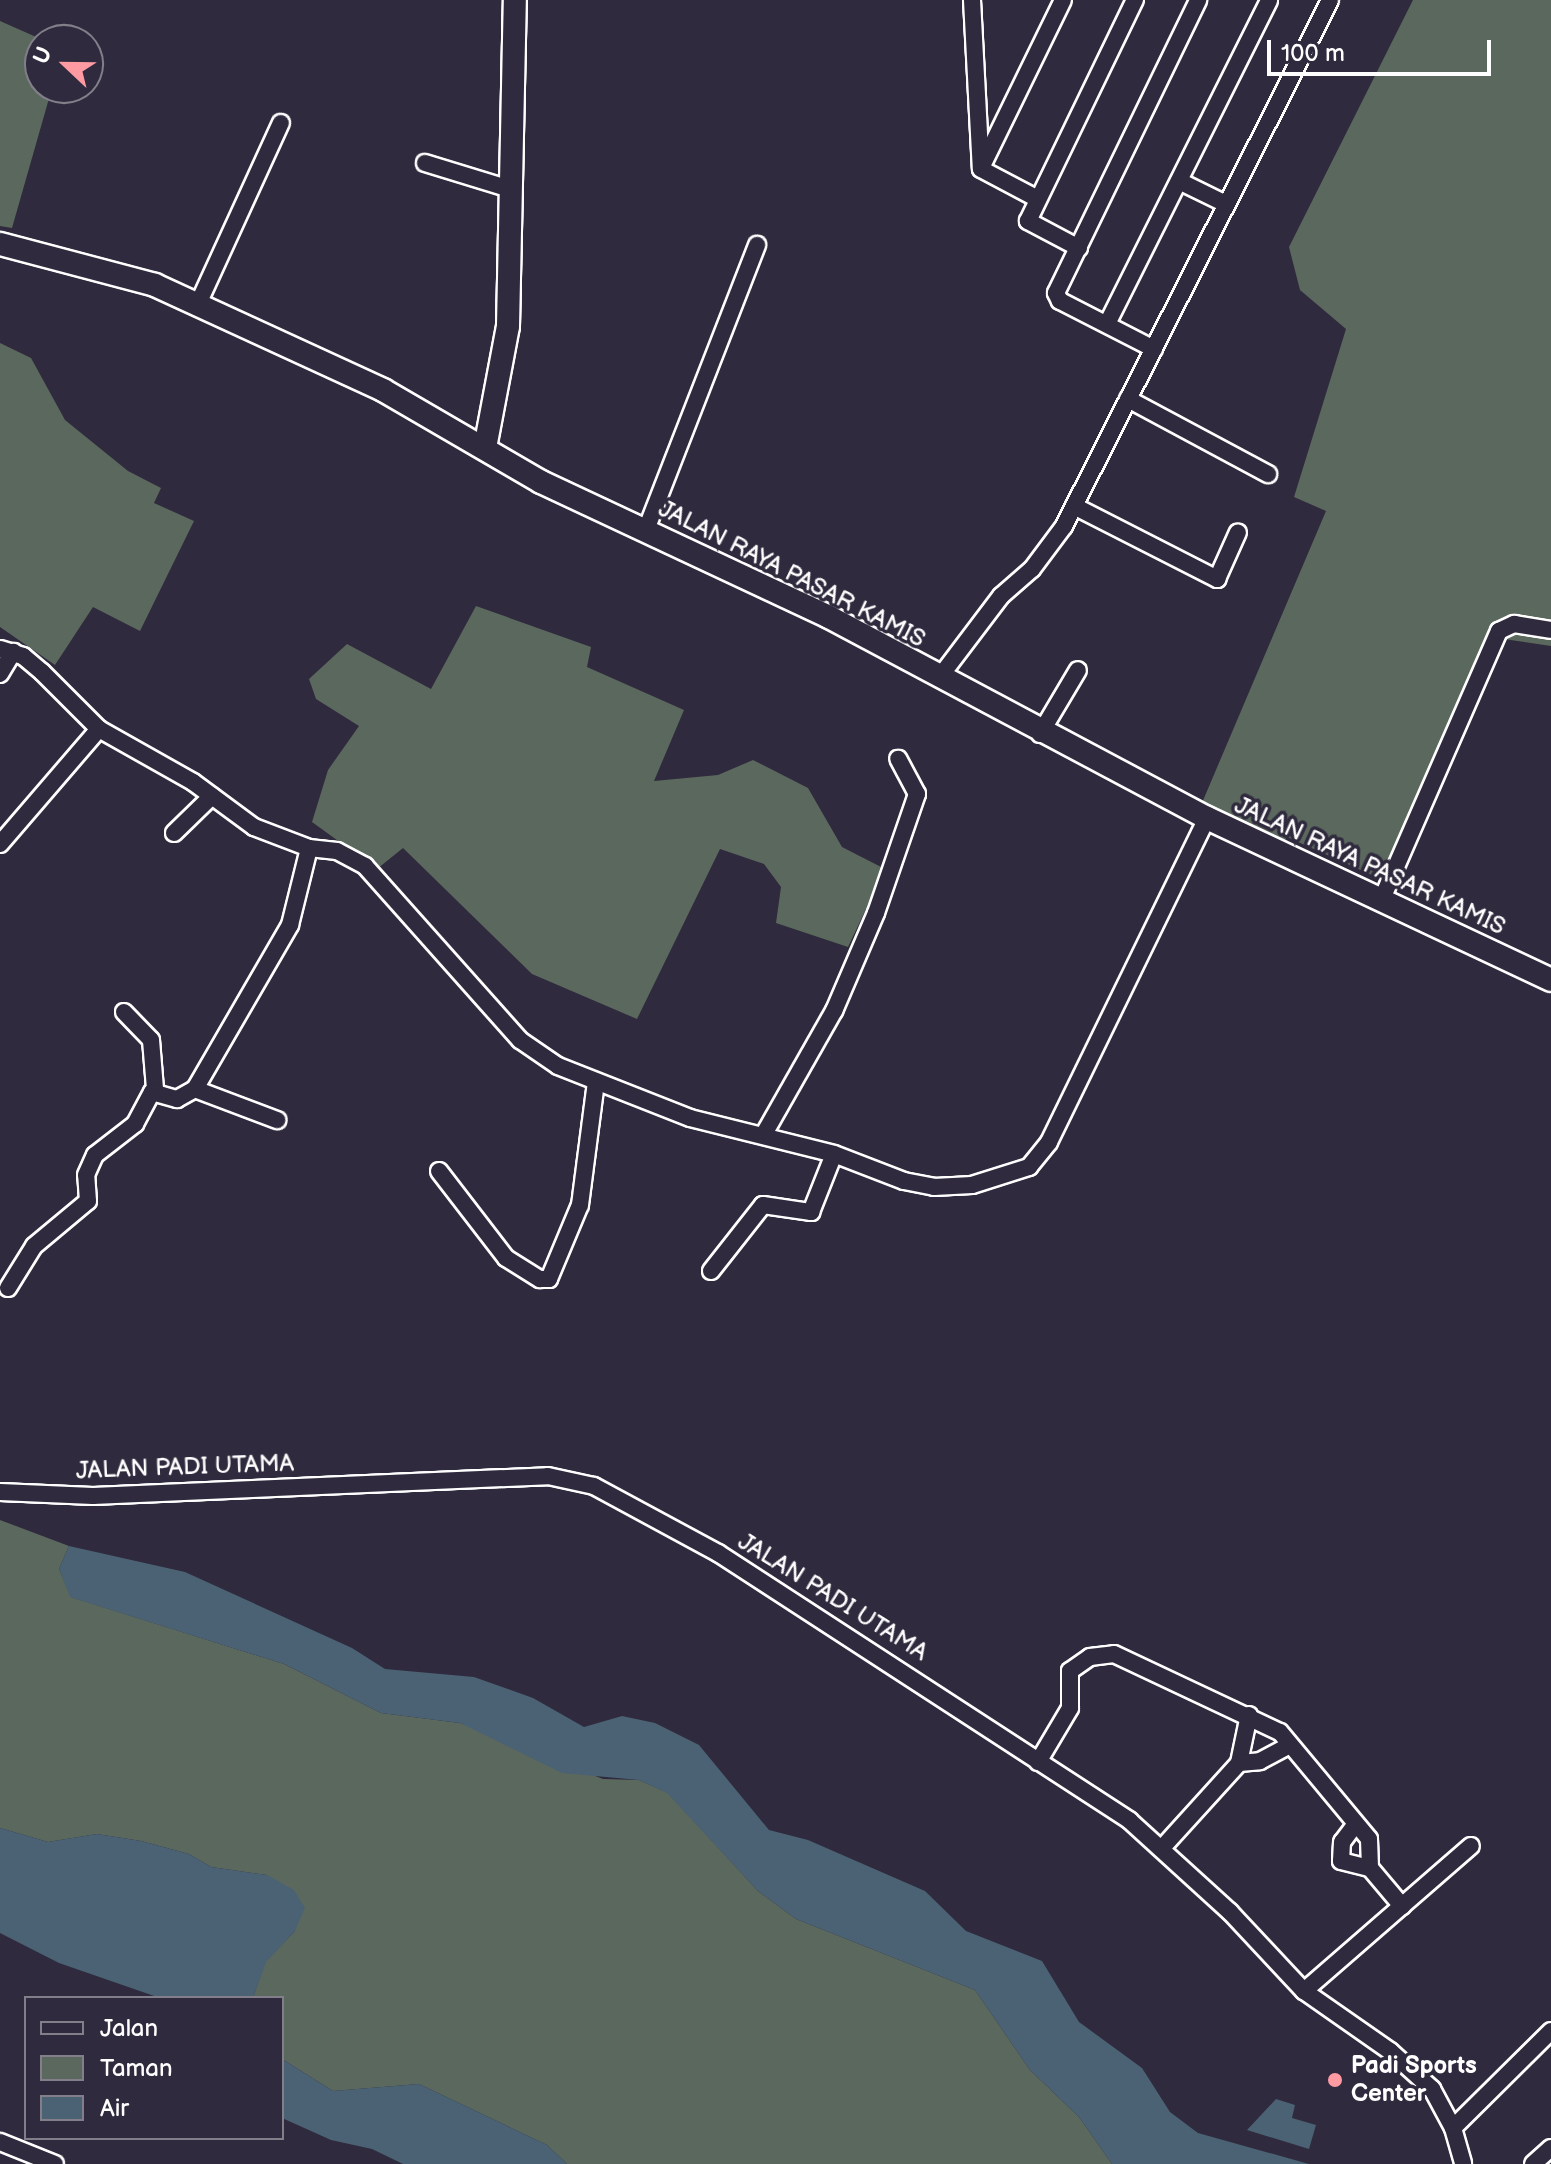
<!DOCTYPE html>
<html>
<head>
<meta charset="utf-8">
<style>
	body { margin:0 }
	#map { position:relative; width:1551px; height:2164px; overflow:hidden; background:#2f2a3d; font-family:"Balsamiq Sans",sans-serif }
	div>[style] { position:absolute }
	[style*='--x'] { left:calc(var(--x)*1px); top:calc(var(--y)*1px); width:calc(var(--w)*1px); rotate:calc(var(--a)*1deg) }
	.green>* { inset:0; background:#5b685d }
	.water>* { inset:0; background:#4a6273 }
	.roads { filter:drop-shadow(2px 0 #fff) drop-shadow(-2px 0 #fff) drop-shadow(0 2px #fff) drop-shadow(0 -2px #fff) }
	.street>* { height:16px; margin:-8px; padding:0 8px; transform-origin:8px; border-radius:8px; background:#2f2a3d }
	.secondary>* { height:22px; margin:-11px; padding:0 11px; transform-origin:11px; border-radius:11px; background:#2f2a3d }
	.dots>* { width:22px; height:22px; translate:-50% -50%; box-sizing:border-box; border:4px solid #2f2a3d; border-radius:50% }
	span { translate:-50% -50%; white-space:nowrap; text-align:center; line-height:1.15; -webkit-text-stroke:7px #2f2a3d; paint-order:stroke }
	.street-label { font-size:24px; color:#fff }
	.poi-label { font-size:24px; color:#fff; font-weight:700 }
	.left { translate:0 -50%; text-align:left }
	.legend { position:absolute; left:24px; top:1996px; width:260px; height:144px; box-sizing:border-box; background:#2f2a3d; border:2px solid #827f8b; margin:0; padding:10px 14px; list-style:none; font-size:24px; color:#fff }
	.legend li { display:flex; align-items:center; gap:16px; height:40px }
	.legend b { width:40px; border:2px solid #827f8b }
	.north { position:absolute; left:24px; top:24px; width:80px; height:80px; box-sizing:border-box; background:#2f2a3d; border:2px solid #827f8b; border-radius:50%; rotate:292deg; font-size:22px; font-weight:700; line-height:32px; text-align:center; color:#fff }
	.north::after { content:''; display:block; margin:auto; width:28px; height:36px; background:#ff9aa2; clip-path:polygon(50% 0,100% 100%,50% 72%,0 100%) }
	.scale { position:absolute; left:1267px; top:40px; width:224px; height:36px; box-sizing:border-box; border:4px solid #fff; border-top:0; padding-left:10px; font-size:24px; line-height:28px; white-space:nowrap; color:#fff; -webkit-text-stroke:6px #2f2a3d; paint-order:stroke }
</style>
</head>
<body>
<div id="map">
	<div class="green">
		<div style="clip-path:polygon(1413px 0,1551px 0,1551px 646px,1504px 639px,1392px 884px,1287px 837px,1271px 863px,1193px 824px,1326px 511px,1294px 497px,1346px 329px,1300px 290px,1289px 247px)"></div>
		<div style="clip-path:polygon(0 21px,43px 40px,40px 88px,52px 88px,12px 228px,0 226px)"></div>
		<div style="clip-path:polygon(0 343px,31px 358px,65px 420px,128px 471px,161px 488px,154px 503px,194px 521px,140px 631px,93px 607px,55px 665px,0 627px)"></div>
		<div style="clip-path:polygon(476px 606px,591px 647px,587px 667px,684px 710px,654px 781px,718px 775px,753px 760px,808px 788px,842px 847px,885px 869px,848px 947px,776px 923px,781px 887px,764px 864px,720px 849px,637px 1019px,532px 974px,403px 848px,377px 869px,312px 822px,328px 770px,359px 726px,316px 699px,309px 679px,347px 644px,431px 689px)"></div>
		<div style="clip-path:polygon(0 1520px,69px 1546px,59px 1569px,71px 1597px,284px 1664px,381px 1713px,460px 1723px,603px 1779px,639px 1780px,668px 1793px,758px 1891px,796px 1919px,975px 1990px,1030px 2070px,1079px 2117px,1112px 2164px,567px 2164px,547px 2145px,419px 2084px,333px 2091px,282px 2059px,282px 1998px,253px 1998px,265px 1962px,295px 1931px,267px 1875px,211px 1867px,189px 1854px,141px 1841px,97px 1834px,48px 1842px,0 1828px)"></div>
	</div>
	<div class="water">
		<div style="clip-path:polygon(69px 1546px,185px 1572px,352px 1648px,385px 1669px,474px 1677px,533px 1698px,584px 1727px,622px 1716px,655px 1723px,699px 1745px,769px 1830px,808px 1840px,925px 1891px,966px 1931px,1042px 1961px,1079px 2022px,1142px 2068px,1170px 2112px,1198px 2133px,1309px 2164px,1112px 2164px,1079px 2117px,1030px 2070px,975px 1990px,796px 1919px,758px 1891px,667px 1793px,639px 1780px,562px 1773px,460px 1723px,381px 1713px,284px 1664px,70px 1597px,59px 1569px)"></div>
		<div style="clip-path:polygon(0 1828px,48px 1842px,97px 1834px,141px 1841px,189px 1854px,211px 1867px,267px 1875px,294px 1890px,305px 1908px,295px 1931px,266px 1962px,253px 1998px,160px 1998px,59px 1963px,0 1933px)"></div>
		<div style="clip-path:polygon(282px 2059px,333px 2091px,419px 2084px,547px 2145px,567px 2164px,403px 2164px,372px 2149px,331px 2140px,282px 2118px)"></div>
		<div style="clip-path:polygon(1276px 2099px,1295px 2105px,1292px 2118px,1316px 2125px,1309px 2149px,1247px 2130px)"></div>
	</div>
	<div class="roads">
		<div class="street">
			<div style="--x:972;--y:0;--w:169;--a:87"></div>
			<div style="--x:981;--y:169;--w:64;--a:27.8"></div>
			<div style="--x:425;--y:163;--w:89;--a:17"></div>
			<div style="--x:981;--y:168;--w:187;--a:-64"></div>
			<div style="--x:1179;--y:181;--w:52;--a:26.1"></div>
			<div style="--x:1079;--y:248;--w:58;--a:-152.1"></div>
			<div style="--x:1028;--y:221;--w:246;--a:-64.2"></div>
			<div style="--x:198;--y:304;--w:199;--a:-65.4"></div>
			<div style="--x:1107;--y:324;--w:362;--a:-63.4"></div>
			<div style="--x:1154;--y:349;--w:106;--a:-152.9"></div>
			<div style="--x:1060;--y:301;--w:9;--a:-117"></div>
			<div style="--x:1056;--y:293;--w:326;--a:-64.1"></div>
			<div style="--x:1128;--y:399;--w:159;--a:28.2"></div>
			<div style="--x:1074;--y:506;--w:161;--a:27"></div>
			<div style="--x:1217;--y:579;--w:51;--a:-65.9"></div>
			<div style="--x:646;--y:530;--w:306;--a:-68.7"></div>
			<div style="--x:0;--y:649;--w:24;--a:17"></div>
			<div style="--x:23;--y:656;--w:25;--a:40"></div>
			<div style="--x:42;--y:672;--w:81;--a:45"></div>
			<div style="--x:99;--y:729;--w:108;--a:29.4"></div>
			<div style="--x:193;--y:782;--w:76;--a:36.4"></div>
			<div style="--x:254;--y:827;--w:59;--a:20.9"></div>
			<div style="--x:309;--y:848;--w:28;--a:6"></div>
			<div style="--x:337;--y:851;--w:32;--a:28"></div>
			<div style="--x:365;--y:866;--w:233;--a:48.3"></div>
			<div style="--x:520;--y:1040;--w:46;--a:34.4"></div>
			<div style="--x:558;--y:1066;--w:142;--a:21.5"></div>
			<div style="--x:690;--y:1118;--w:148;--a:14"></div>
			<div style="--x:834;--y:1154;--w:75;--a:21.1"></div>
			<div style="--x:904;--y:1181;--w:31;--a:11"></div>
			<div style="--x:934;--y:1187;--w:38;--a:-3"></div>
			<div style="--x:972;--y:1185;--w:60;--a:-17.5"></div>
			<div style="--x:1029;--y:1167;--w:32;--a:-51"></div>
			<div style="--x:1049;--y:1142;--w:360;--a:-64"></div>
			<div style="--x:0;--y:674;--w:26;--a:-59"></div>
			<div style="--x:939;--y:678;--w:103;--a:-52.9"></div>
			<div style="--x:1001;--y:596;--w:41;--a:-41.1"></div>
			<div style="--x:1032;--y:569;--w:54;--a:-53.3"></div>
			<div style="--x:1064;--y:526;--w:589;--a:-63.17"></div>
			<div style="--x:1040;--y:734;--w:74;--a:-59.3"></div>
			<div style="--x:174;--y:833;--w:53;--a:-44.2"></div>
			<div style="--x:0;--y:844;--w:152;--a:-49.3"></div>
			<div style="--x:1381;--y:901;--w:295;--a:-66.4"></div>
			<div style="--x:1499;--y:631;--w:17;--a:-25"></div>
			<div style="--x:1514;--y:624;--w:37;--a:9"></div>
			<div style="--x:124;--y:1012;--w:39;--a:46"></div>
			<div style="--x:151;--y:1040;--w:49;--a:85.3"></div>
			<div style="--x:195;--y:1089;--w:88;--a:20.7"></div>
			<div style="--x:764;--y:1134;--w:142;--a:-60.4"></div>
			<div style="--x:834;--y:1011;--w:107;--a:-66.8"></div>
			<div style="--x:876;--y:913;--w:126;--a:-71"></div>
			<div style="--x:917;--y:794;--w:40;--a:-118"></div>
			<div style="--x:439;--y:1171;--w:110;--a:52.4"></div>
			<div style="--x:506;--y:1258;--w:40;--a:32"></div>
			<div style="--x:540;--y:1279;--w:9;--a:0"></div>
			<div style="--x:549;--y:1279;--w:80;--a:-67.3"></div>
			<div style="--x:580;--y:1205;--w:124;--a:-82.6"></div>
			<div style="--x:711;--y:1271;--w:84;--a:-51.8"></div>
			<div style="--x:763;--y:1205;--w:49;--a:8.3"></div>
			<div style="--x:811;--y:1212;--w:62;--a:-68.4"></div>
			<div style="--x:8;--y:1288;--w:49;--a:-58.2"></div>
			<div style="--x:34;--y:1246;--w:70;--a:-39.8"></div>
			<div style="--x:88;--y:1201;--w:26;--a:-94"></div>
			<div style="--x:86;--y:1175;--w:22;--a:-66"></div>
			<div style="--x:95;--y:1155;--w:51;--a:-37.8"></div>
			<div style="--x:135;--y:1124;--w:36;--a:-62"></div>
			<div style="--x:152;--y:1092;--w:26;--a:16"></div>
			<div style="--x:177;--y:1099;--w:21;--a:-29"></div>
			<div style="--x:195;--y:1089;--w:190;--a:-59.9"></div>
			<div style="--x:290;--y:925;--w:79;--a:-76.1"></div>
			<div style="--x:0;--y:1492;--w:93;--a:2.5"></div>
			<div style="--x:93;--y:1496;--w:455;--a:-2.5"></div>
			<div style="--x:548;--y:1476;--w:47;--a:12.3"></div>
			<div style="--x:594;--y:1486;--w:141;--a:28.4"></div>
			<div style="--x:718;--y:1553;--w:491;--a:33"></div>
			<div style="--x:1130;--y:1821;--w:135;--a:42.3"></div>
			<div style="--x:1230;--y:1912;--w:108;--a:46.9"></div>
			<div style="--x:1304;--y:1991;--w:105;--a:34.9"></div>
			<div style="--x:1390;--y:2051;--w:57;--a:42.1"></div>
			<div style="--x:1432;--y:2089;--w:44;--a:61.7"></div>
			<div style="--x:1453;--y:2128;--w:37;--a:74"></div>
			<div style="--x:1249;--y:1715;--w:49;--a:101.8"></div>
			<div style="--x:1239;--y:1763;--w:21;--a:-5"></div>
			<div style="--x:1260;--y:1761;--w:34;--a:-28"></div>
			<div style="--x:1038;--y:1762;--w:63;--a:-59.3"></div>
			<div style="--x:1070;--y:1708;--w:37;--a:-90"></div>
			<div style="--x:1070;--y:1671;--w:24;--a:-35"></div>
			<div style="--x:1090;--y:1657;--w:24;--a:-7"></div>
			<div style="--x:1114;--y:1654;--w:183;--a:25.2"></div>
			<div style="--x:1280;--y:1732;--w:139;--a:50.2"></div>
			<div style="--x:1369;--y:1839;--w:29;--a:88"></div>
			<div style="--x:1370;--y:1868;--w:50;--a:49.9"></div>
			<div style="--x:1355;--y:1825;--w:21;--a:127"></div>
			<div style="--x:1342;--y:1842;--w:19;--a:93"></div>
			<div style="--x:1341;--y:1861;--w:30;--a:14"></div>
			<div style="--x:1162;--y:1848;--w:115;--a:-47.8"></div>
			<div style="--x:1304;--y:1991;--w:221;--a:-41"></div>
			<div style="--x:1453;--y:2128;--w:138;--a:-44.7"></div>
			<div style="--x:0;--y:2142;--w:59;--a:21.8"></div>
			<div style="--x:1533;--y:2164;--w:24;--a:-42"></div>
		</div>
		<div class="secondary">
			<div style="--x:0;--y:244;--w:160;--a:14.8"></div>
			<div style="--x:155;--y:285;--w:251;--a:24.7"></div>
			<div style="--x:383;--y:390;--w:183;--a:30.2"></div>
			<div style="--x:541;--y:482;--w:318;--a:25.1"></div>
			<div style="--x:829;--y:617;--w:428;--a:28"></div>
			<div style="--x:1207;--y:818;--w:380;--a:25.2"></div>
			<div style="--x:485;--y:448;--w:124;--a:-79.3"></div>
			<div style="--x:508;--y:326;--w:326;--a:-88.8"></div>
		</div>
	</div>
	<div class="dots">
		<div style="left:1335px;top:2080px;background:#ff9aa2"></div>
	</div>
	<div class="street-label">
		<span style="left:792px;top:574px;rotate:27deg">JALAN RAYA PASAR KAMIS</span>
		<span style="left:1370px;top:866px;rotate:25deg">JALAN RAYA PASAR KAMIS</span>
		<span style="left:185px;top:1467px;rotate:-2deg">JALAN PADI UTAMA</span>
		<span style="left:833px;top:1597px;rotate:32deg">JALAN PADI UTAMA</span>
	</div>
	<div class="poi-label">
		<span class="left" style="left:1351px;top:2080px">Padi Sports<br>Center</span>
	</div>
	<ul class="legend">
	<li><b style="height:10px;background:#2f2a3d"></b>Jalan</li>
	<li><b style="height:22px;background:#5b685d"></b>Taman</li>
	<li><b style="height:22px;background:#4a6273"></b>Air</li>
	</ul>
	<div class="north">U</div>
	<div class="scale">100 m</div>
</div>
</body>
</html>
